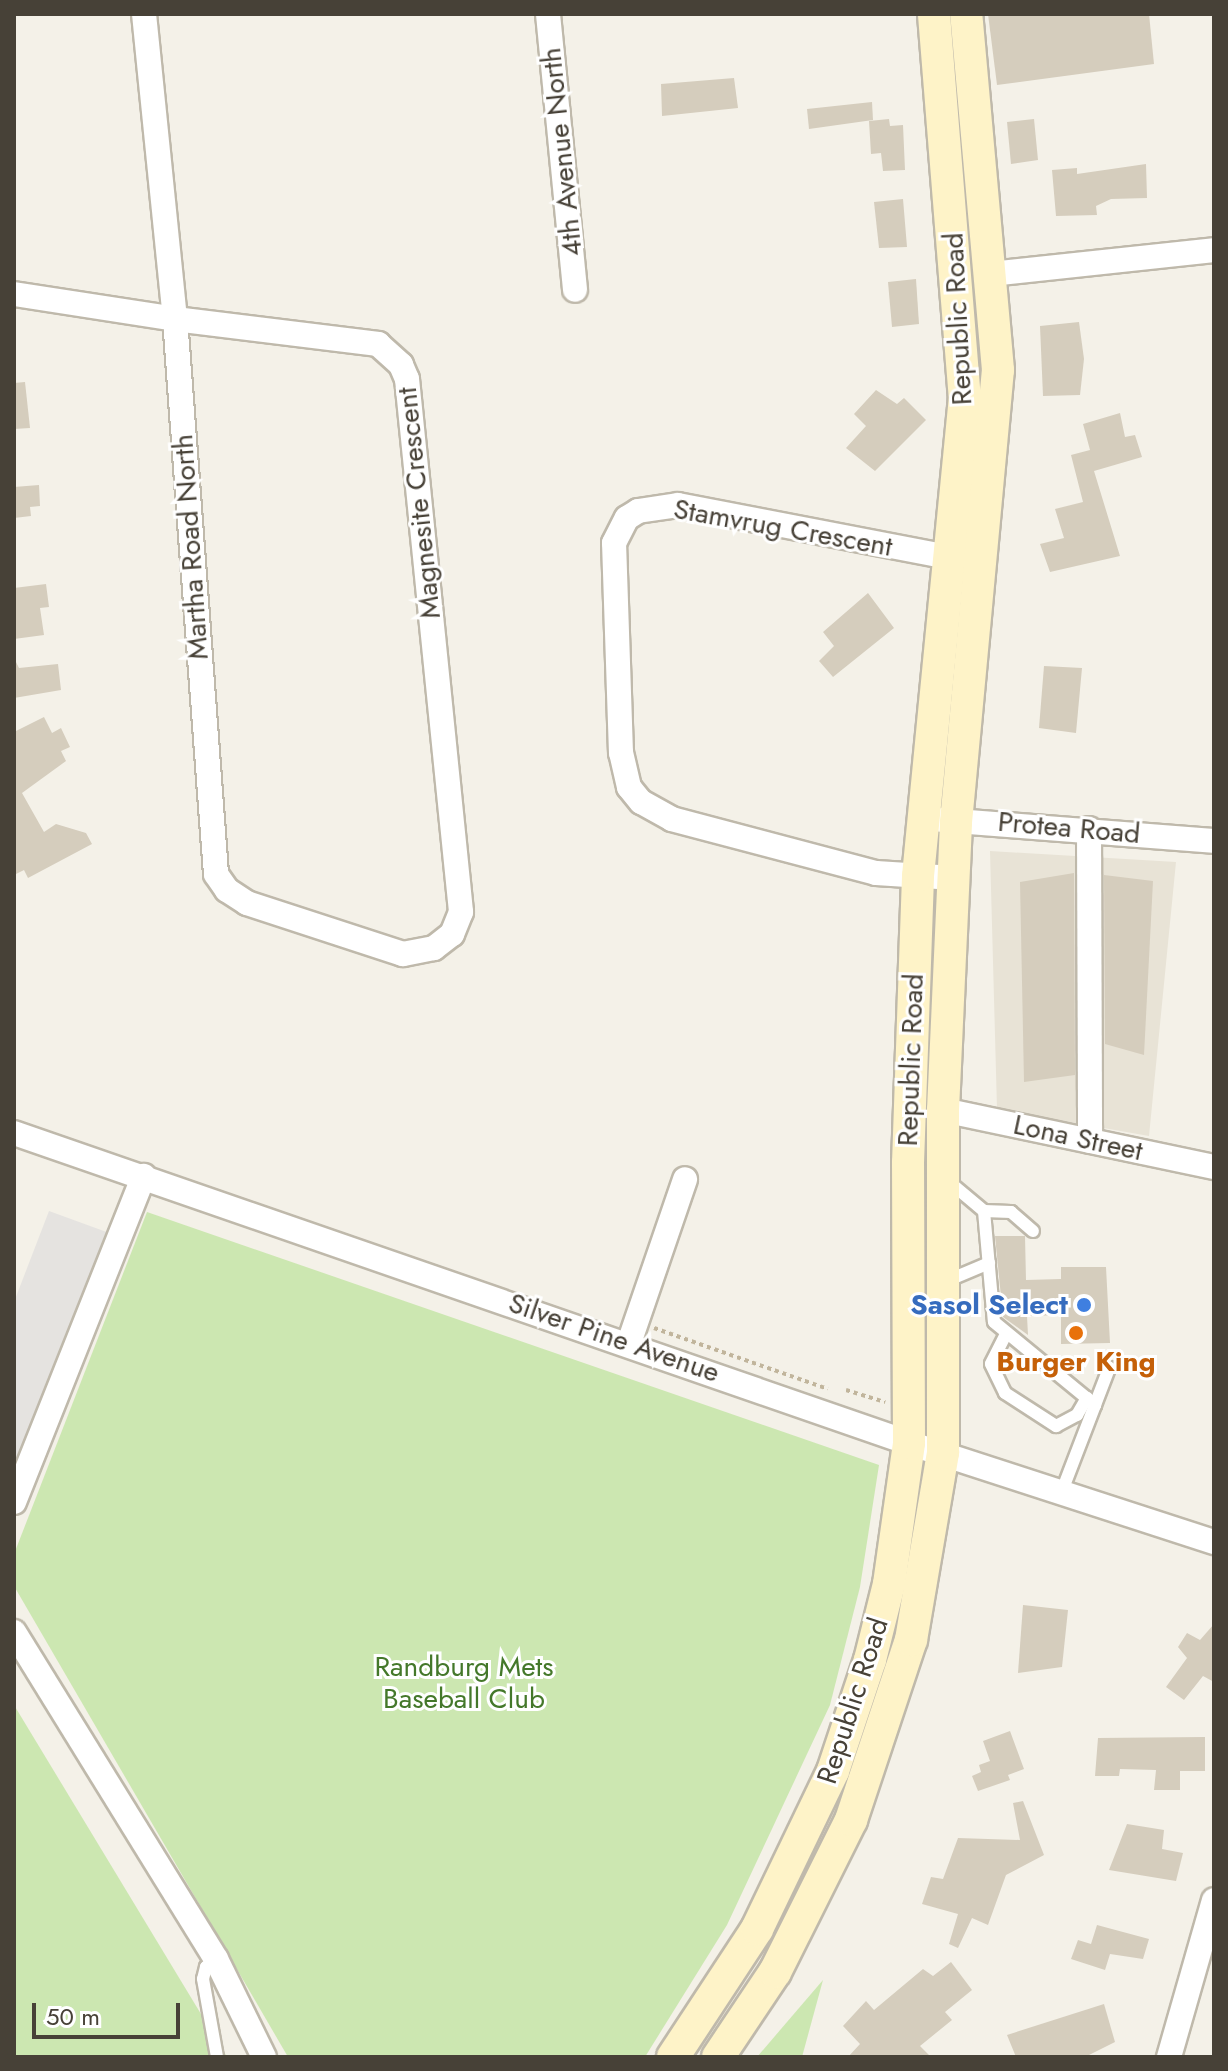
<!DOCTYPE html>
<html>
<head>
<meta charset="utf-8">
<style>
	body { margin:0 }
	#map { position:relative; width:1228px; height:2071px; overflow:hidden; background:#f4f1e8; font-family:Jost,sans-serif }
	div>[style] { position:absolute }
	[style*='--x'] { left:calc(var(--x)*1px); top:calc(var(--y)*1px); width:calc(var(--w)*1px); rotate:calc(var(--a)*1deg) }
	.residential>* { inset:0; background:#e8e3d6 }
	.green>* { inset:0; background:#cce7b1 }
	.parking>* { inset:0; background:#e5e3e0 }
	.building>* { inset:0; background:#d5cdbd }
	.path>* { height:4px; margin-top:-2px; transform-origin:0; background:repeating-linear-gradient(90deg,#c1b59c 0 4px,transparent 0 8px) }
	.roads { filter:drop-shadow(2px 0 #bfb9ab) drop-shadow(-2px 0 #bfb9ab) drop-shadow(0 2px #bfb9ab) drop-shadow(0 -2px #bfb9ab) }
	.lane>* { height:12px; margin:-6px; padding:0 6px; transform-origin:6px; border-radius:6px; background:#fff }
	.street>* { height:24px; margin:-12px; padding:0 12px; transform-origin:12px; border-radius:12px; background:#fff }
	.secondary>* { height:32px; margin:-16px; padding:0 16px; transform-origin:16px; border-radius:16px; background:#fef3c8 }
	.dots>* { width:22px; height:22px; translate:-50% -50%; box-sizing:border-box; border:4px solid #fff; border-radius:50% }
	span { translate:-50% -50%; white-space:nowrap; text-align:center; line-height:1.15; -webkit-text-stroke:6px #fff; paint-order:stroke }
	.street-label { font-size:28px; color:#474137 }
	.shop-label { font-size:28px; color:#366cbe; font-weight:700 }
	.right { translate:-100% -50%; text-align:right }
	.food-label { font-size:28px; color:#c56008; font-weight:700 }
	.park-label { font-size:28px; color:#44782a }
	.frame { position:absolute; inset:0; border:16px solid #474137; pointer-events:none }
	.scale { position:absolute; left:32px; top:2003px; width:148px; height:36px; box-sizing:border-box; border:4px solid #474137; border-top:0; padding-left:10px; font-size:24px; line-height:28px; white-space:nowrap; color:#474137; -webkit-text-stroke:6px #fff; paint-order:stroke }
</style>
</head>
<body>
<div id="map">
	<div class="residential">
		<div style="clip-path:polygon(990px 851px,1176px 862px,1149px 1136px,997px 1109px)"></div>
	</div>
	<div class="green">
		<div style="clip-path:polygon(147px 1212px,879px 1465px,860px 1587px,830px 1705px,727px 1925px,645px 2057px,288px 2057px,14px 1586px,14px 1554px)"></div>
		<div style="clip-path:polygon(14px 1705px,227px 2057px,14px 2057px)"></div>
		<div style="clip-path:polygon(823px 1980px,802px 2057px,757px 2057px)"></div>
	</div>
	<div class="parking">
		<div style="clip-path:polygon(49px 1211px,112px 1234px,14px 1496px,14px 1302px)"></div>
	</div>
	<div class="building">
		<div style="clip-path:polygon(988px 14px,1149px 14px,1154px 64px,997px 85px)"></div>
		<div style="clip-path:polygon(734px 78px,738px 108px,662px 116px,661px 84px)"></div>
		<div style="clip-path:polygon(872px 102px,873px 120px,809px 129px,807px 109px)"></div>
		<div style="clip-path:polygon(889px 119px,890px 126px,903px 125px,905px 170px,883px 171px,881px 153px,871px 154px,869px 121px)"></div>
		<div style="clip-path:polygon(1034px 119px,1038px 160px,1011px 164px,1007px 122px)"></div>
		<div style="clip-path:polygon(1146px 164px,1147px 198px,1111px 199px,1096px 206px,1097px 215px,1056px 216px,1052px 170px,1077px 168px,1077px 174px)"></div>
		<div style="clip-path:polygon(903px 199px,907px 247px,879px 248px,874px 202px)"></div>
		<div style="clip-path:polygon(916px 279px,919px 324px,892px 327px,888px 282px)"></div>
		<div style="clip-path:polygon(1079px 322px,1084px 359px,1080px 395px,1043px 396px,1040px 326px)"></div>
		<div style="clip-path:polygon(25px 382px,30px 428px,14px 429px,14px 383px)"></div>
		<div style="clip-path:polygon(876px 390px,897px 404px,904px 398px,926px 420px,875px 471px,846px 448px,866px 426px,854px 414px)"></div>
		<div style="clip-path:polygon(1120px 413px,1125px 437px,1135px 435px,1142px 457px,1094px 471px,1120px 556px,1050px 572px,1040px 544px,1064px 538px,1055px 509px,1083px 502px,1071px 455px,1090px 450px,1083px 424px)"></div>
		<div style="clip-path:polygon(39px 485px,40px 506px,30px 507px,31px 516px,14px 518px,14px 487px)"></div>
		<div style="clip-path:polygon(46px 584px,49px 607px,40px 608px,44px 635px,14px 639px,14px 588px)"></div>
		<div style="clip-path:polygon(868px 593px,894px 628px,833px 677px,819px 661px,834px 646px,823px 632px)"></div>
		<div style="clip-path:polygon(14px 658px,19px 668px,58px 664px,61px 690px,14px 698px)"></div>
		<div style="clip-path:polygon(1044px 666px,1082px 668px,1076px 733px,1039px 728px)"></div>
		<div style="clip-path:polygon(44px 717px,52px 733px,61px 728px,70px 747px,61px 751px,66px 761px,22px 793px,44px 832px,56px 824px,86px 833px,92px 844px,28px 878px,24px 870px,14px 875px,14px 732px)"></div>
		<div style="clip-path:polygon(1074px 873px,1075px 1075px,1024px 1082px,1020px 882px)"></div>
		<div style="clip-path:polygon(1104px 875px,1153px 881px,1144px 1055px,1105px 1044px)"></div>
		<div style="clip-path:polygon(995px 1236px,1025px 1236px,1026px 1280px,1061px 1279px,1061px 1267px,1106px 1267px,1110px 1343px,1061px 1344px,1061px 1315px,1027px 1316px,1028px 1335px,1003px 1317px)"></div>
		<div style="clip-path:polygon(1023px 1605px,1068px 1610px,1062px 1667px,1018px 1673px)"></div>
		<div style="clip-path:polygon(1214px 1624px,1214px 1682px,1203px 1676px,1184px 1700px,1166px 1687px,1187px 1658px,1178px 1647px,1187px 1633px,1200px 1640px)"></div>
		<div style="clip-path:polygon(1010px 1731px,1024px 1769px,1008px 1775px,1010px 1780px,978px 1791px,972px 1776px,981px 1772px,979px 1765px,990px 1761px,983px 1741px)"></div>
		<div style="clip-path:polygon(1205px 1737px,1205px 1771px,1180px 1771px,1180px 1790px,1154px 1790px,1156px 1770px,1120px 1769px,1119px 1776px,1095px 1776px,1098px 1738px)"></div>
		<div style="clip-path:polygon(1023px 1801px,1044px 1855px,1006px 1875px,988px 1925px,972px 1918px,958px 1948px,949px 1944px,958px 1914px,922px 1904px,931px 1877px,943px 1879px,958px 1838px,1020px 1840px,1013px 1803px)"></div>
		<div style="clip-path:polygon(1127px 1824px,1164px 1830px,1162px 1849px,1183px 1853px,1176px 1881px,1109px 1870px)"></div>
		<div style="clip-path:polygon(1097px 1925px,1149px 1939px,1143px 1959px,1110px 1954px,1105px 1970px,1071px 1959px,1078px 1940px,1091px 1944px)"></div>
		<div style="clip-path:polygon(951px 1962px,972px 1990px,945px 2012px,952px 2020px,920px 2046px,931px 2057px,848px 2057px,860px 2044px,843px 2026px,866px 2001px,874px 2010px,923px 1969px,933px 1976px)"></div>
		<div style="clip-path:polygon(1104px 2004px,1115px 2042px,1085px 2057px,1016px 2057px,1007px 2035px)"></div>
	</div>
	<div class="path">
		<div style="--x:654;--y:1328;--w:184;--a:19.3"></div>
		<div style="--x:846;--y:1390;--w:41;--a:17.1"></div>
	</div>
	<div class="roads">
		<div class="lane">
			<div style="--x:947;--y:1180;--w:48;--a:40"></div>
			<div style="--x:984;--y:1211;--w:27;--a:2"></div>
			<div style="--x:1011;--y:1212;--w:29;--a:41"></div>
			<div style="--x:984;--y:1211;--w:111;--a:84.9"></div>
			<div style="--x:994;--y:1322;--w:131;--a:39.4"></div>
			<div style="--x:1095;--y:1405;--w:92;--a:111"></div>
			<div style="--x:944;--y:1282;--w:49;--a:-22.9"></div>
			<div style="--x:1005;--y:1336;--w:31;--a:117"></div>
			<div style="--x:991;--y:1364;--w:32;--a:64"></div>
			<div style="--x:1005;--y:1393;--w:61;--a:32.9"></div>
			<div style="--x:1056;--y:1426;--w:24;--a:-28"></div>
			<div style="--x:1077;--y:1415;--w:20;--a:-60"></div>
			<div style="--x:1095;--y:1405;--w:40;--a:-69"></div>
			<div style="--x:216;--y:1959;--w:13;--a:141"></div>
			<div style="--x:206;--y:1967;--w:12;--a:104"></div>
			<div style="--x:203;--y:1979;--w:79;--a:79.8"></div>
		</div>
		<div class="street">
			<div style="--x:548;--y:14;--w:277;--a:84.4"></div>
			<div style="--x:991;--y:274;--w:224;--a:-6.1"></div>
			<div style="--x:14;--y:294;--w:163;--a:8.8"></div>
			<div style="--x:175;--y:319;--w:205;--a:7"></div>
			<div style="--x:378;--y:344;--w:31;--a:42"></div>
			<div style="--x:401;--y:365;--w:15;--a:67"></div>
			<div style="--x:407;--y:379;--w:536;--a:84.21"></div>
			<div style="--x:461;--y:912;--w:24;--a:112"></div>
			<div style="--x:452;--y:934;--w:23;--a:142"></div>
			<div style="--x:434;--y:948;--w:32;--a:169"></div>
			<div style="--x:403;--y:954;--w:164;--a:-161.9"></div>
			<div style="--x:247;--y:903;--w:24;--a:-147"></div>
			<div style="--x:227;--y:890;--w:19;--a:-125"></div>
			<div style="--x:216;--y:874;--w:557;--a:-94.22"></div>
			<div style="--x:175;--y:319;--w:307;--a:-95.8"></div>
			<div style="--x:942;--y:820;--w:273;--a:4.4"></div>
			<div style="--x:1089;--y:829;--w:312;--a:89.8"></div>
			<div style="--x:954;--y:878;--w:78;--a:-176.3"></div>
			<div style="--x:876;--y:873;--w:211;--a:-165.2"></div>
			<div style="--x:672;--y:819;--w:35;--a:-151"></div>
			<div style="--x:641;--y:802;--w:19;--a:-129"></div>
			<div style="--x:629;--y:787;--w:35;--a:-103"></div>
			<div style="--x:621;--y:753;--w:210;--a:-91.9"></div>
			<div style="--x:614;--y:543;--w:28;--a:-63"></div>
			<div style="--x:627;--y:518;--w:13;--a:-32"></div>
			<div style="--x:638;--y:511;--w:40;--a:-8.5"></div>
			<div style="--x:678;--y:505;--w:291;--a:10.9"></div>
			<div style="--x:943;--y:1110;--w:277;--a:11.9"></div>
			<div style="--x:14;--y:1133;--w:947;--a:19.1"></div>
			<div style="--x:909;--y:1443;--w:321;--a:18"></div>
			<div style="--x:629;--y:1343;--w:173;--a:-71.1"></div>
			<div style="--x:14;--y:1502;--w:351;--a:-68.3"></div>
			<div style="--x:14;--y:1632;--w:384;--a:58.3"></div>
			<div style="--x:216;--y:1959;--w:109;--a:63.9"></div>
			<div style="--x:1169;--y:2057;--w:163;--a:-74"></div>
		</div>
		<div class="secondary">
			<div style="--x:673;--y:2057;--w:153;--a:-56.7"></div>
			<div style="--x:757;--y:1929;--w:175;--a:-64.3"></div>
			<div style="--x:833;--y:1771;--w:117;--a:-71.6"></div>
			<div style="--x:870;--y:1660;--w:78;--a:-76"></div>
			<div style="--x:889;--y:1584;--w:142;--a:-81.9"></div>
			<div style="--x:909;--y:1443;--w:280;--a:-90.2"></div>
			<div style="--x:908;--y:1163;--w:287;--a:-88"></div>
			<div style="--x:918;--y:876;--w:478;--a:-84.4"></div>
			<div style="--x:965;--y:400;--w:387;--a:-94.6"></div>
			<div style="--x:718;--y:2057;--w:102;--a:-56.2"></div>
			<div style="--x:775;--y:1972;--w:170;--a:-63.4"></div>
			<div style="--x:851;--y:1820;--w:190;--a:-71.6"></div>
			<div style="--x:911;--y:1640;--w:190;--a:-80.3"></div>
			<div style="--x:943;--y:1453;--w:343;--a:-90"></div>
			<div style="--x:943;--y:1110;--w:288;--a:-87.4"></div>
			<div style="--x:956;--y:822;--w:454;--a:-84.7"></div>
			<div style="--x:998;--y:370;--w:357;--a:-95.1"></div>
		</div>
	</div>
	<div class="dots">
		<div style="left:1084px;top:1305px;background:#3f7fe0"></div>
		<div style="left:1076px;top:1333px;background:#e8710a"></div>
	</div>
	<div class="street-label">
		<span style="left:562px;top:152px;rotate:-96deg">4th Avenue North</span>
		<span style="left:958px;top:319px;rotate:-93deg">Republic Road</span>
		<span style="left:419px;top:503px;rotate:-96deg">Magnesite Crescent</span>
		<span style="left:783px;top:528px;rotate:10deg">Stamvrug Crescent</span>
		<span style="left:191px;top:547px;rotate:-94deg">Martha Road North</span>
		<span style="left:1069px;top:828px;rotate:5deg">Protea Road</span>
		<span style="left:911px;top:1060px;rotate:-88deg">Republic Road</span>
		<span style="left:1078px;top:1138px;rotate:12deg">Lona Street</span>
		<span style="left:614px;top:1338px;rotate:19deg">Silver Pine Avenue</span>
		<span style="left:853px;top:1701px;rotate:-72deg">Republic Road</span>
	</div>
	<div class="shop-label">
		<span class="right" style="left:1068px;top:1305px">Sasol Select</span>
	</div>
	<div class="food-label">
		<span style="left:1076px;top:1362px">Burger King</span>
	</div>
	<div class="park-label">
		<span style="left:464px;top:1683px">Randburg Mets<br>Baseball Club</span>
	</div>
	<div class="frame"></div>
	<div class="scale">50 m</div>
</div>
</body>
</html>
